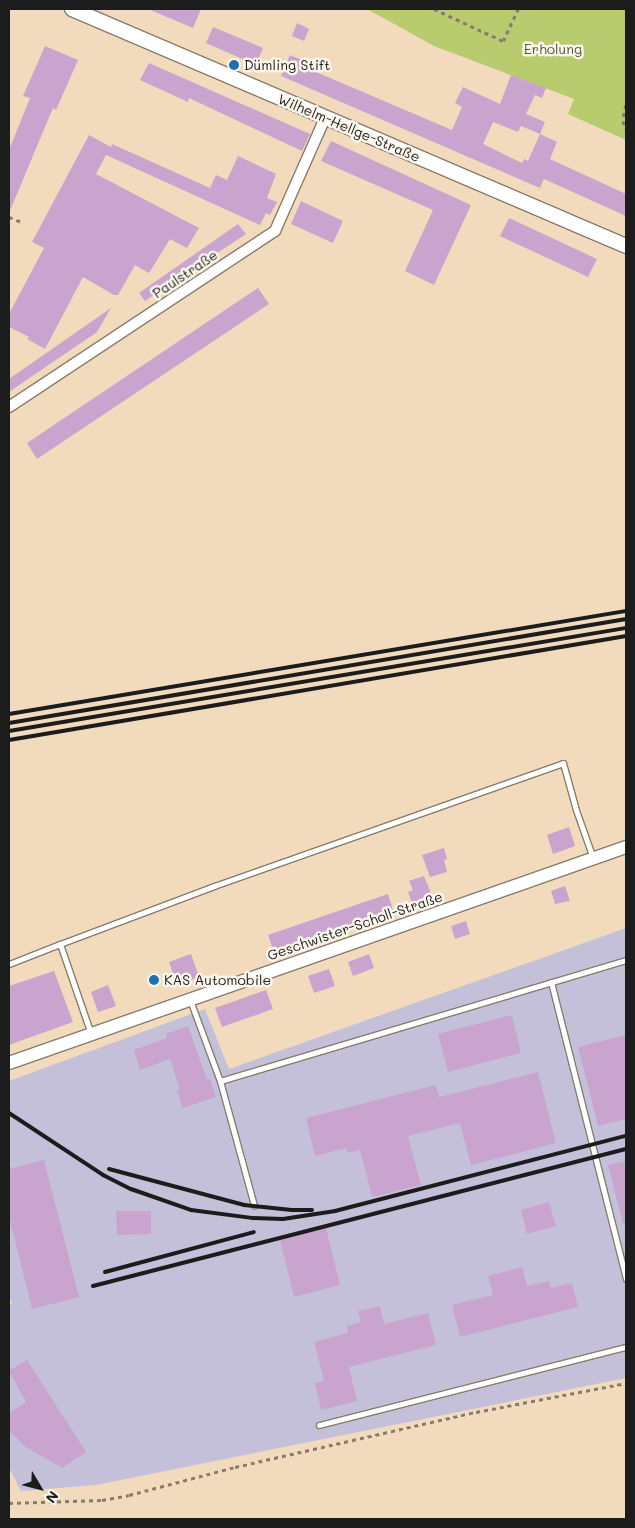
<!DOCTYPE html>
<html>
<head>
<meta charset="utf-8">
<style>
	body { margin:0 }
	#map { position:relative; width:635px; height:1528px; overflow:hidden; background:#f2dbbc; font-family:Mali,sans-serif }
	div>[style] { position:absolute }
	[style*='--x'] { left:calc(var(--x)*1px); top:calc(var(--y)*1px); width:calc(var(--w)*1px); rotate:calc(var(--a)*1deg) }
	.industrial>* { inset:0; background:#c5c0da }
	.green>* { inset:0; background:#b8cb6f }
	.building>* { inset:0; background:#c8a4ce }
	.path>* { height:2.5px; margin-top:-1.25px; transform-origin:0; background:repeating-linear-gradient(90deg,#877c6c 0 4px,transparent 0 8px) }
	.roads { filter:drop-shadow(1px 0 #877c6c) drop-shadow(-1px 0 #877c6c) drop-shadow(0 1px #877c6c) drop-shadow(0 -1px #877c6c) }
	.service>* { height:5px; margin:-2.5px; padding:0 2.5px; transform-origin:2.5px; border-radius:2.5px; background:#fff }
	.minor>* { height:10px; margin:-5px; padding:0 5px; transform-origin:5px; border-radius:5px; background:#fff }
	.tertiary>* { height:12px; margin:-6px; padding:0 6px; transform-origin:6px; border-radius:6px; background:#fff }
	.secondary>* { height:14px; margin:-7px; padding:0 7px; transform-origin:7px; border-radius:7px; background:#fff }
	.rail>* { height:4px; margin:-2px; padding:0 2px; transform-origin:2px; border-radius:2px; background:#1c1c1c }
	.dots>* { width:14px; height:14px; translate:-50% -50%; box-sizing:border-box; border:2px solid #fbf7ec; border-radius:50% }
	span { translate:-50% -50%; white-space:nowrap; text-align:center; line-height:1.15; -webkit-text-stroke:5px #fbf7ec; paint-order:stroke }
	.park-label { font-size:14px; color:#535939 }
	.poi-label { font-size:14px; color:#1c1c1c }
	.left { translate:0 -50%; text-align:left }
	.street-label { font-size:14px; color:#1c1c1c }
	.frame { position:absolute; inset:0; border:10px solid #1c1c1c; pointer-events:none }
	.north { position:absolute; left:15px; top:1463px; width:50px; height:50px; -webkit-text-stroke:4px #fbf7ec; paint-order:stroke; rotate:127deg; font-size:14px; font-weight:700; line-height:20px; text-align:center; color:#1c1c1c }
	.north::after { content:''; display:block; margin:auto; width:18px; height:22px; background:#1c1c1c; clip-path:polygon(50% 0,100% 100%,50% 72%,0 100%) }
</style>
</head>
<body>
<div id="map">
	<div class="industrial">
		<div style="clip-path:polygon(626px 928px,626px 1378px,96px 1485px,21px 1491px,9px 1468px,9px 1309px,12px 1302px,9px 1297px,9px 1081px,205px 1009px,229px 1069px)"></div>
	</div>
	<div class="green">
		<div style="clip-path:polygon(367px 9px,626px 9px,626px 140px,568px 114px,574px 99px,434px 46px)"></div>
	</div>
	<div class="building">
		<div style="clip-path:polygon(148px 9px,201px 9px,193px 28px)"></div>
		<div style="clip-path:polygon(297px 23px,309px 29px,304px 41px,292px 36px)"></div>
		<div style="clip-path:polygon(213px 27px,263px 48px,256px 65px,206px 43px)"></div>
		<div style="clip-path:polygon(45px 46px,78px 60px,56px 110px,53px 108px,9px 213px,9px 150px,30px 98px,23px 96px)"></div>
		<div style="clip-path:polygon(290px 55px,311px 64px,309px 69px,452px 130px,462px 107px,455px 103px,463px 87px,500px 104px,511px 75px,546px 88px,542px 98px,535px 95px,526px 114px,545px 122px,540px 134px,521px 126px,518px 132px,493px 122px,483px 144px,522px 163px,524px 159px,528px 161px,540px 134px,557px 142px,550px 159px,626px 194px,626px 216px,544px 179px,540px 188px,281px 76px)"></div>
		<div style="clip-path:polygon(149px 63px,310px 134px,302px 151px,189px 98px,188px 102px,140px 80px)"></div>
		<div style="clip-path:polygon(89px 135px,111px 147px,112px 144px,210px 188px,216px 175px,227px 180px,238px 156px,276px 174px,267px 198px,277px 202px,270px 215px,266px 213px,260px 225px,106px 155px,96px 174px,199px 228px,187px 248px,170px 239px,149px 273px,135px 265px,118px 295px,114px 295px,83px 277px,45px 349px,27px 339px,29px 337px,9px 327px,9px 314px,44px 248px,32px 242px)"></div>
		<div style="clip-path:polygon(331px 141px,471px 205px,434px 285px,405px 271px,433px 210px,321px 161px)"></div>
		<div style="clip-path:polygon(301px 201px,343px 221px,333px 243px,291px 224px)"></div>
		<div style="clip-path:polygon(509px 218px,597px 259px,588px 277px,500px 236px)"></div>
		<div style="clip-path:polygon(238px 224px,246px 234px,145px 301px,139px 293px)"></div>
		<div style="clip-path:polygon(258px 288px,269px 304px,37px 459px,27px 443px)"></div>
		<div style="clip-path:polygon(111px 308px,97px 332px,9px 392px,9px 379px)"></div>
		<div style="clip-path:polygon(569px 827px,575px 846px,553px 854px,547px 835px)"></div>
		<div style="clip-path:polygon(444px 848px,447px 859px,444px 860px,447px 872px,430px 877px,422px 855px)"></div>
		<div style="clip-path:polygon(424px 876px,432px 896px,412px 903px,408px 892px,413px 890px,409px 881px)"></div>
		<div style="clip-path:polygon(565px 886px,570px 901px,555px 904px,551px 891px)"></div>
		<div style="clip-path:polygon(388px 894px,393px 910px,274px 952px,268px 935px)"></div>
		<div style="clip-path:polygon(466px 921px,470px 934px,455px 939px,451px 926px)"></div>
		<div style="clip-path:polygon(191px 954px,199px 977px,177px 985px,169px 962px)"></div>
		<div style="clip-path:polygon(369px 954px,374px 968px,353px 976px,348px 962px)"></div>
		<div style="clip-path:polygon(329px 969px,335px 986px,314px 993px,308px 976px)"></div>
		<div style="clip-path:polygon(54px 971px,73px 1022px,9px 1045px,9px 986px)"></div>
		<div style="clip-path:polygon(108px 985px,116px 1006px,98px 1012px,91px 992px)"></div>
		<div style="clip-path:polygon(266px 990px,273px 1009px,222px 1027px,215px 1008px)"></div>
		<div style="clip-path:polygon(512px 1015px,521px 1053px,448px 1072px,438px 1034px)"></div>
		<div style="clip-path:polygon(188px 1026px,207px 1080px,210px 1079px,216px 1097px,183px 1108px,177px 1091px,180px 1090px,170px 1059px,140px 1070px,134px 1050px,167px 1038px,166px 1034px)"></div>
		<div style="clip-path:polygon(626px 1035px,626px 1119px,598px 1126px,578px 1047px)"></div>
		<div style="clip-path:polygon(538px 1072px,556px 1143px,471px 1165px,460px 1123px,408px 1136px,421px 1185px,372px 1197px,360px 1150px,347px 1153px,346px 1148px,315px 1156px,306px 1118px,436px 1085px,439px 1097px)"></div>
		<div style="clip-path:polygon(44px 1160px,79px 1297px,32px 1309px,9px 1217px,9px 1169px)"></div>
		<div style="clip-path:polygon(626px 1161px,626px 1224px,623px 1224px,608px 1165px)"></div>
		<div style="clip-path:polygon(549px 1202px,556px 1226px,527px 1234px,521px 1210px)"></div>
		<div style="clip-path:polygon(116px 1211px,151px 1211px,151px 1234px,117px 1235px)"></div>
		<div style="clip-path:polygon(326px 1228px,340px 1285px,294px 1297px,280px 1240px)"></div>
		<div style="clip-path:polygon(522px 1267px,527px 1286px,549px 1281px,551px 1288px,572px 1283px,578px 1307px,460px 1337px,452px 1305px,493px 1295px,488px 1276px)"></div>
		<div style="clip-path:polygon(380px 1306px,384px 1324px,428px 1313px,436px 1345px,349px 1367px,357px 1401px,321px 1410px,315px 1383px,324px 1381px,314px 1342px,348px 1333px,347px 1326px,361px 1322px,358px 1311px)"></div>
		<div style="clip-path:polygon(27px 1360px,86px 1452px,62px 1468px,26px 1447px,9px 1431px,9px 1413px,26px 1402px,9px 1371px)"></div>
	</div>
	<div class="path">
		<div style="--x:434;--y:9;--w:76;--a:24.9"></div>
		<div style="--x:503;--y:41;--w:35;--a:-65"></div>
		<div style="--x:626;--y:105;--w:16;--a:101"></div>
		<div style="--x:623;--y:121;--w:9;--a:69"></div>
		<div style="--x:9;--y:217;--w:16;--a:22"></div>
		<div style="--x:9;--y:1503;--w:93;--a:-1.8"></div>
		<div style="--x:102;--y:1500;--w:27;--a:-10"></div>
		<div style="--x:129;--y:1495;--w:110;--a:-14.8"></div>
		<div style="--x:235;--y:1467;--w:247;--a:-12.9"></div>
		<div style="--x:476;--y:1412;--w:153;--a:-10.9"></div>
	</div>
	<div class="roads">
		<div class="service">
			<div style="--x:60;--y:944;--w:165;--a:-20.6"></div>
			<div style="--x:214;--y:886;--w:370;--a:-19.4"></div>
			<div style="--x:563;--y:763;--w:49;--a:74.5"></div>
			<div style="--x:576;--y:810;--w:51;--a:70.5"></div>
			<div style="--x:9;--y:964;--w:55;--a:-21.4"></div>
			<div style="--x:60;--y:944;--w:95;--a:71"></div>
			<div style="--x:551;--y:982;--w:306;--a:75.8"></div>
			<div style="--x:190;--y:1000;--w:86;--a:69.7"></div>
			<div style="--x:220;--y:1081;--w:129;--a:74.7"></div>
			<div style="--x:220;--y:1081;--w:424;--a:-16.6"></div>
			<div style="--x:319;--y:1425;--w:317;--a:-14.3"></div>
		</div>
		<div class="minor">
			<div style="--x:9;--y:407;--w:319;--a:-33.5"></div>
			<div style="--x:275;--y:231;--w:124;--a:-66.1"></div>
		</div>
		<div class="tertiary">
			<div style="--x:9;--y:1063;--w:654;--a:-19.29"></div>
		</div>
		<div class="secondary">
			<div style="--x:72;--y:9;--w:603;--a:23.16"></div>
		</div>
	</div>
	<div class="rail">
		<div style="--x:9;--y:714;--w:626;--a:-9.48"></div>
		<div style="--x:9;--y:723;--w:626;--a:-9.57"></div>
		<div style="--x:9;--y:731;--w:626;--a:-9.48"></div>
		<div style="--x:9;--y:740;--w:626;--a:-9.57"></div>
		<div style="--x:9;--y:1113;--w:113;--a:33.4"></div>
		<div style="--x:103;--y:1175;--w:31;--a:27"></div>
		<div style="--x:131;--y:1189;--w:64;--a:19.3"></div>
		<div style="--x:191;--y:1210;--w:63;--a:7.4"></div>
		<div style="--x:253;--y:1218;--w:30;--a:2"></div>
		<div style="--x:283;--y:1219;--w:53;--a:-8.7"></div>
		<div style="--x:335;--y:1211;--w:301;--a:-14.5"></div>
		<div style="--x:109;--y:1169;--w:140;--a:14.9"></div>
		<div style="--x:244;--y:1205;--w:48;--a:5.9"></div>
		<div style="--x:292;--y:1210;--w:20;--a:0"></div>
		<div style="--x:105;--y:1272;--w:154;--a:-15"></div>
		<div style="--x:93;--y:1286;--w:550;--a:-14.42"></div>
	</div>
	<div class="dots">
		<div style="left:234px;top:65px;background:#1f6fb2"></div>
		<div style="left:154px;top:980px;background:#1f6fb2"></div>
	</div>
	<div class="park-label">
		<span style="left:553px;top:49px">Erholung</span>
	</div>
	<div class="poi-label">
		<span class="left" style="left:244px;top:65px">Dümling Stift</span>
		<span class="left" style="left:164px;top:980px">KAS Automobile</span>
	</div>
	<div class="street-label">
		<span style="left:349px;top:128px;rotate:23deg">Wilhelm-Hellge-Straße</span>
		<span style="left:185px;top:274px;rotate:-34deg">Paulstraße</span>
		<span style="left:355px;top:926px;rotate:-19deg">Geschwister-Scholl-Straße</span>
	</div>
	<div class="frame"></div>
	<div class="north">N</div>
</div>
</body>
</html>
